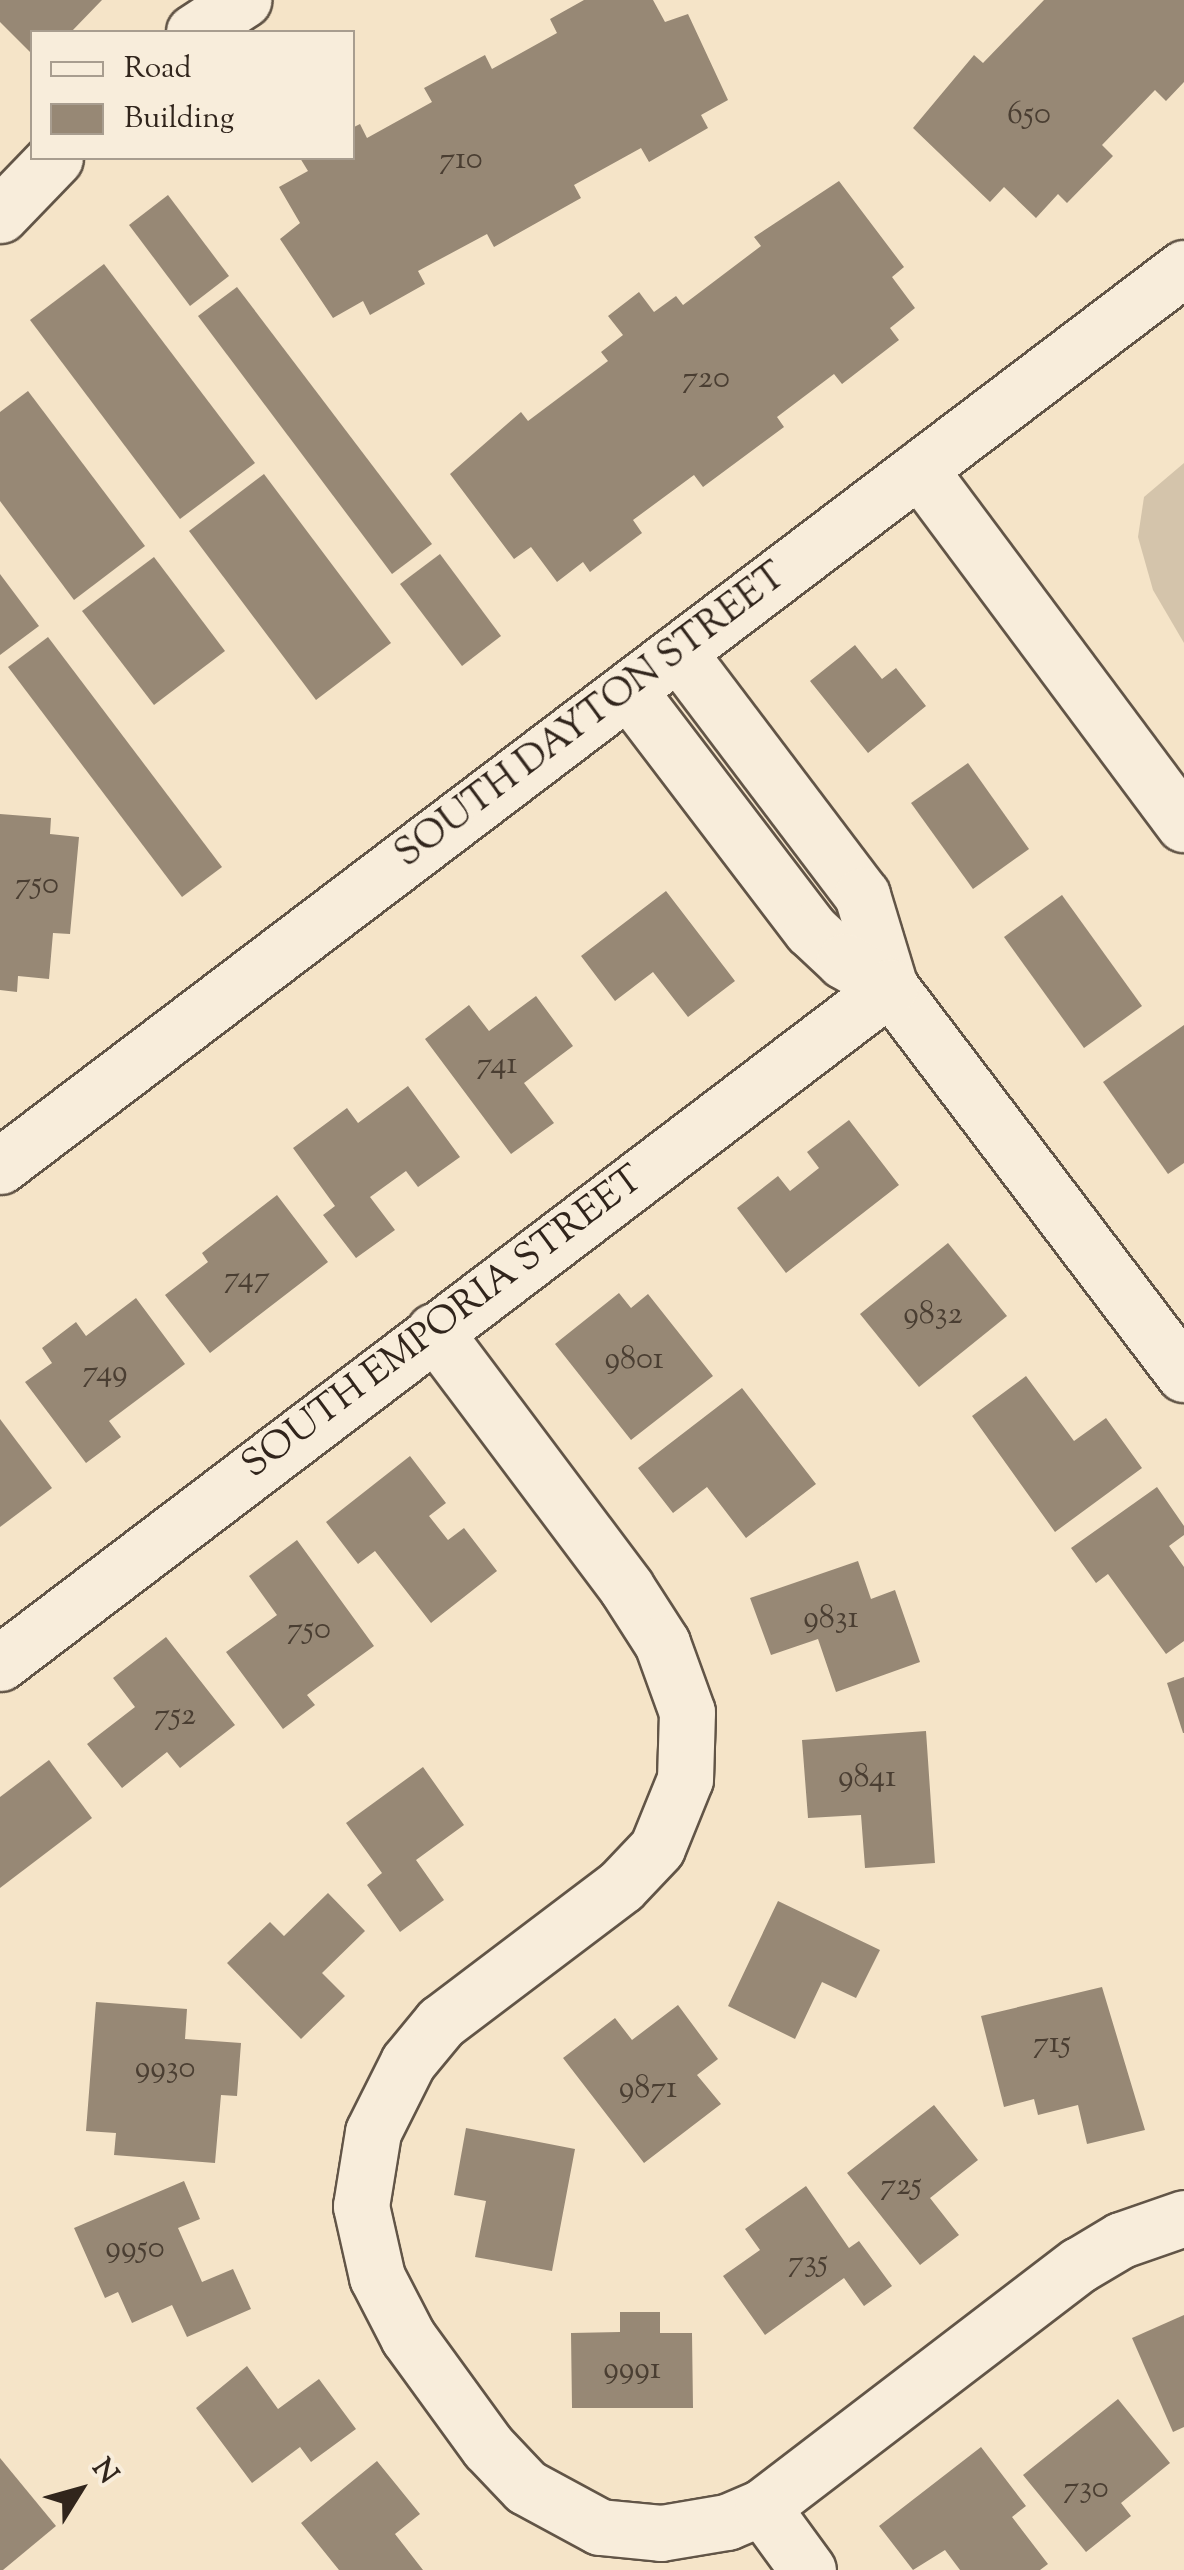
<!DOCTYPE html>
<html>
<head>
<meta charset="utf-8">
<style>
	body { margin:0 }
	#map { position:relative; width:1184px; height:2570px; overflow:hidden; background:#f5e4c8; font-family:"Sorts Mill Goudy",serif }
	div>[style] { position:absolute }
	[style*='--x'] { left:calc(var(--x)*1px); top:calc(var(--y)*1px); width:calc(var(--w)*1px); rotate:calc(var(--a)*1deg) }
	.green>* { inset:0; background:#d4c4ab }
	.building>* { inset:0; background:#978875 }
	.roads { filter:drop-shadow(2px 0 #625547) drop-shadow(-2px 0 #625547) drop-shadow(0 2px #625547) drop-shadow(0 -2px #625547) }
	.minor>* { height:55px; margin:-27.5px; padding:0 27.5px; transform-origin:27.5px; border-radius:27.5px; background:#f8eddb }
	span { translate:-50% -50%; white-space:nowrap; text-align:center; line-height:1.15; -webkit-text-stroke:8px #f8eddb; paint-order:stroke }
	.number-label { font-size:32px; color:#4a3e32 }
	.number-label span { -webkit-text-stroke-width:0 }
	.street-label { font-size:38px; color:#31251c }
	.legend { position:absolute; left:30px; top:30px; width:325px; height:130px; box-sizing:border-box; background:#f8eddb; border:2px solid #a89d8f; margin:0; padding:12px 18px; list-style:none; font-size:30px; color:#31251c }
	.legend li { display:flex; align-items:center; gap:20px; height:50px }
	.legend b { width:50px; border:2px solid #a89d8f }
	.north { position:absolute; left:30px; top:2440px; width:100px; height:100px; -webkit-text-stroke:8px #f8eddb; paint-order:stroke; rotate:53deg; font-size:28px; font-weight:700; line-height:40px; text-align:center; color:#31251c }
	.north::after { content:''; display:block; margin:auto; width:35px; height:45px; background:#31251c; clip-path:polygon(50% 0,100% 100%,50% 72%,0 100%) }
</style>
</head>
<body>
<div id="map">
	<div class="green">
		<div style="clip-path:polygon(1184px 463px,1184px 643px,1153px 590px,1138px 537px,1144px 497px)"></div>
	</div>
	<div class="building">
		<div style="clip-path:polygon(0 0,102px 0,71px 32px,32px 32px,32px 54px,0 22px)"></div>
		<div style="clip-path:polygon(584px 0,653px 0,665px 22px,688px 14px,728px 100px,701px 115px,708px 128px,649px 162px,641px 148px,574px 185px,581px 198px,494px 247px,487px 234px,418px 271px,425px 284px,370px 315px,363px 301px,333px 318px,280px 239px,300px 223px,279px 187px,308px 171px,300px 158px,352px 158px,352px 128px,360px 124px,367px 138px,432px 102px,424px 88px,485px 55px,492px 69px,557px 33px,550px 19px)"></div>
		<div style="clip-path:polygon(1044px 0,1184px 0,1184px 82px,1166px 101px,1155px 90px,1102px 145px,1113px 156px,1067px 203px,1058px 194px,1036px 218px,1004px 187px,990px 202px,913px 128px,974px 55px,983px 63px)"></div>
		<div style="clip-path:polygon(839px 181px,904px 267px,892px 277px,915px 308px,890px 328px,899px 340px,842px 384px,834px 374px,777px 417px,784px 427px,703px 487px,694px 475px,633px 520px,642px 533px,590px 572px,583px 562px,557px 582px,531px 547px,514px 559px,450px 474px,521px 412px,528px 421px,608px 361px,601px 352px,623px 335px,608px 316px,639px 292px,654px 312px,676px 296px,683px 305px,761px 246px,754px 237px)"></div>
		<div style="clip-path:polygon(168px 195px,229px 276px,190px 306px,129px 225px)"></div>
		<div style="clip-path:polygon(104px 264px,255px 463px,180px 519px,30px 320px)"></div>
		<div style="clip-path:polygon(237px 287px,432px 544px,392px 574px,198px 316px)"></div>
		<div style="clip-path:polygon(28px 391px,145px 546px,74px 600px,0 501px,0 412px)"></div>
		<div style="clip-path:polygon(264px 474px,391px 643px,316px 700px,189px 531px)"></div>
		<div style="clip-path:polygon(440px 554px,501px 636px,462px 666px,400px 584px)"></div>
		<div style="clip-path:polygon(154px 557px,225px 651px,154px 705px,82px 611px)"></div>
		<div style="clip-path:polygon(0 574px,39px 626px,0 655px)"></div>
		<div style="clip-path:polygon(48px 637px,222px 867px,182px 897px,8px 667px)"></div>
		<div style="clip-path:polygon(855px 645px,882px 679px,896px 668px,926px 706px,868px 753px,810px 681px)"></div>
		<div style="clip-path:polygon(968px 763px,1029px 849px,973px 889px,911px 803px)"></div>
		<div style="clip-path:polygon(0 814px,51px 818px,50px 834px,79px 837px,70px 934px,53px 933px,49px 979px,18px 976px,17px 992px,0 990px)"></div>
		<div style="clip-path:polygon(666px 891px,735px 981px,688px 1017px,653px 972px,615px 1001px,581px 956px)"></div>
		<div style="clip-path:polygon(1062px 895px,1142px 1006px,1084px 1048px,1004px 937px)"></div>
		<div style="clip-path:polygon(536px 996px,573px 1046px,524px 1083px,554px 1123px,511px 1154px,425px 1039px,469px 1005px,489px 1031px)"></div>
		<div style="clip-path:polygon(1184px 1025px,1184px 1163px,1168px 1174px,1103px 1082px)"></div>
		<div style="clip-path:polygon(408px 1086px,460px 1157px,418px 1187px,406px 1171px,370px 1197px,395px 1230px,356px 1258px,323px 1215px,335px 1206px,293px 1148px,347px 1108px,358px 1123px)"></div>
		<div style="clip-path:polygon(849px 1120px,899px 1185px,786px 1273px,737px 1208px,778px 1176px,790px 1191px,819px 1168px,807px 1152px)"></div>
		<div style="clip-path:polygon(277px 1195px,328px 1262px,210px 1353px,165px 1295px,208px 1262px,202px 1253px)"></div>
		<div style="clip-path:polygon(948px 1243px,1007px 1316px,919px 1387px,860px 1314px)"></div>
		<div style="clip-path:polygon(619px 1293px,631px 1308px,648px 1294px,713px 1376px,631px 1440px,555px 1344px)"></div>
		<div style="clip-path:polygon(136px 1298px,185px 1364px,109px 1421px,121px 1437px,86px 1463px,25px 1382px,52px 1363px,42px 1348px,76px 1322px,86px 1336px)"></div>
		<div style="clip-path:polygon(1026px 1376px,1074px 1441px,1106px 1418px,1142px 1468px,1055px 1532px,972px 1416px)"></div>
		<div style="clip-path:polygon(742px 1388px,816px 1484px,746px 1538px,707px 1487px,673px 1513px,638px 1468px)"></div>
		<div style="clip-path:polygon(0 1419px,52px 1488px,0 1527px)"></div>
		<div style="clip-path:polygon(410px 1456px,446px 1503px,429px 1516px,448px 1540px,464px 1528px,497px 1571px,431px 1623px,375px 1551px,358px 1564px,326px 1522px)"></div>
		<div style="clip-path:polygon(1157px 1487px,1184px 1526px,1184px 1535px,1169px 1546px,1184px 1567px,1184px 1641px,1166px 1654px,1108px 1574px,1096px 1583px,1071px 1548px)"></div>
		<div style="clip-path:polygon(297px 1540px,374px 1646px,307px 1695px,315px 1705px,283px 1729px,226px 1652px,277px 1615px,249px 1576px)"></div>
		<div style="clip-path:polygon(858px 1561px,871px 1599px,895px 1590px,920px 1662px,836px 1692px,818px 1639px,771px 1655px,750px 1598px)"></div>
		<div style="clip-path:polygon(166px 1637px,235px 1725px,180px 1768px,167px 1752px,122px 1788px,87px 1744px,135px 1707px,113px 1678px)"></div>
		<div style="clip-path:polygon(1184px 1677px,1184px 1733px,1183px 1733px,1167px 1683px)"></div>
		<div style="clip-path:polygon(926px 1731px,935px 1863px,865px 1868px,861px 1815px,808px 1818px,802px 1740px)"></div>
		<div style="clip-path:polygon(49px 1760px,92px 1818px,0 1888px,0 1797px)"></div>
		<div style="clip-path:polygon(423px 1767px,464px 1825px,416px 1860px,444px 1900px,400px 1932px,367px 1885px,382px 1873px,346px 1823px)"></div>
		<div style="clip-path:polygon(328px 1893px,365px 1931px,322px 1973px,345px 1996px,301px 2039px,227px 1963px,270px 1922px,284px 1936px)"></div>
		<div style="clip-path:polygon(778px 1901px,880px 1950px,856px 1998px,822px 1982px,795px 2039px,728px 2006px)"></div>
		<div style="clip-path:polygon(1102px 1987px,1145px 2130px,1087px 2144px,1078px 2105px,1038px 2115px,1034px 2099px,1004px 2107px,981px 2016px)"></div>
		<div style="clip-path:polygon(96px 2002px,187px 2009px,185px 2039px,241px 2043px,237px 2096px,221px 2095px,215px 2163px,114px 2155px,116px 2133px,86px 2131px)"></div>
		<div style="clip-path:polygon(678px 2005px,718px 2059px,697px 2075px,721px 2104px,644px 2163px,563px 2058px,615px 2018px,632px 2040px)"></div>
		<div style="clip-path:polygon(934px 2105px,978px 2160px,930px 2198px,959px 2235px,920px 2265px,847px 2173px)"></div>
		<div style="clip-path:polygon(466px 2128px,575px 2149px,552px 2271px,475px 2257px,486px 2201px,454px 2195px)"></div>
		<div style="clip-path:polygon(184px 2181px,200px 2219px,178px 2228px,202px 2282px,233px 2269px,251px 2309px,187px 2337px,172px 2305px,132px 2323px,118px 2292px,105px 2298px,74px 2228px)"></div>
		<div style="clip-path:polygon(806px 2186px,849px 2248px,859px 2241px,892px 2286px,864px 2306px,844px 2278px,765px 2335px,723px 2276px,760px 2250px,745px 2229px)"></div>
		<div style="clip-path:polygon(620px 2312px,660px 2312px,660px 2333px,692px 2333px,693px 2408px,572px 2408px,571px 2333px,620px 2332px)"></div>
		<div style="clip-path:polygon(1184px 2315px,1184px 2427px,1173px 2432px,1132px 2338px)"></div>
		<div style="clip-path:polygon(247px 2366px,278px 2409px,319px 2379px,356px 2429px,311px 2462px,300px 2447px,252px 2483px,196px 2408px)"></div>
		<div style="clip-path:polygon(1118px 2399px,1170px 2463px,1121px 2503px,1131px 2516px,1086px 2552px,1023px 2475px)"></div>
		<div style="clip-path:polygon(981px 2447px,1026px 2506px,1012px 2517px,1048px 2564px,1040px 2570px,960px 2570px,945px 2550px,913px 2570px,879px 2526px)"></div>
		<div style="clip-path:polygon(0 2458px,56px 2526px,3px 2570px,0 2570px)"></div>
		<div style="clip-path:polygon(377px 2461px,420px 2514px,395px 2534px,423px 2570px,339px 2570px,301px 2523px)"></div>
	</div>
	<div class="roads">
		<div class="minor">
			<div style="--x:194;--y:32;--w:59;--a:-33.1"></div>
			<div style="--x:0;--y:215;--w:79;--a:-46"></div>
			<div style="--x:919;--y:469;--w:443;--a:53.3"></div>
			<div style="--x:678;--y:652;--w:305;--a:52.9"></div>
			<div style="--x:862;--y:895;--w:96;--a:73.1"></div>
			<div style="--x:628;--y:690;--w:302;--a:52.7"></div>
			<div style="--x:811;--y:930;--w:45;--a:43.2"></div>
			<div style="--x:844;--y:961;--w:53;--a:29.5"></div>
			<div style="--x:890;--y:987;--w:486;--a:52.8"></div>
			<div style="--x:0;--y:1166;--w:1486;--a:-37.18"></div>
			<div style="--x:434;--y:1331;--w:320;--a:53.1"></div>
			<div style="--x:626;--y:1587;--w:67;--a:57.3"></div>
			<div style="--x:662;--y:1643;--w:73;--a:70.1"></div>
			<div style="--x:687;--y:1712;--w:67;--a:91.7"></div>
			<div style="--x:685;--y:1779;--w:74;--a:112.1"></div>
			<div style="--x:657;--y:1848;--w:52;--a:133.5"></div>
			<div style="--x:621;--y:1886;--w:226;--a:142.9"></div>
			<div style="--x:441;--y:2022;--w:52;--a:129.5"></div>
			<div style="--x:408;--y:2062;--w:78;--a:116.6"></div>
			<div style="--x:373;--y:2132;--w:75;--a:99.2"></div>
			<div style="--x:361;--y:2206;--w:73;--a:77.3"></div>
			<div style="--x:377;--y:2277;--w:68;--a:62.7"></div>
			<div style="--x:408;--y:2337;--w:136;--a:54"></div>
			<div style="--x:488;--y:2447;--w:55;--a:46.5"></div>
			<div style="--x:526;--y:2487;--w:84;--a:28.4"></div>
			<div style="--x:600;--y:2527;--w:61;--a:5.6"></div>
			<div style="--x:661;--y:2533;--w:67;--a:-9.5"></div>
			<div style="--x:727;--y:2522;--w:38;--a:-23"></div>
			<div style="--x:762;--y:2507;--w:399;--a:-37.4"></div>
			<div style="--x:1079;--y:2265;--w:49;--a:-30.8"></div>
			<div style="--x:1121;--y:2240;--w:67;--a:-19.2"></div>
			<div style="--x:0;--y:1663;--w:1118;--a:-37.22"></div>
			<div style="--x:762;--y:2507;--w:78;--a:53.9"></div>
		</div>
	</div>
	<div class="number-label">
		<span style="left:1029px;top:115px">650</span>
		<span style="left:461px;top:160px">710</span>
		<span style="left:706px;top:379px">720</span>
		<span style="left:37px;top:885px">750</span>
		<span style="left:497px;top:1065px">741</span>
		<span style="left:247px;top:1279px">747</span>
		<span style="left:933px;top:1315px">9832</span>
		<span style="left:634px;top:1360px">9801</span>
		<span style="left:105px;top:1373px">749</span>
		<span style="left:831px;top:1619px">9831</span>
		<span style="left:309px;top:1630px">750</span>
		<span style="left:175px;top:1716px">752</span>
		<span style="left:867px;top:1778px">9841</span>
		<span style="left:1052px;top:2044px">715</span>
		<span style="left:165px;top:2069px">9930</span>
		<span style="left:648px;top:2089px">9871</span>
		<span style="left:901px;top:2186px">725</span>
		<span style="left:135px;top:2249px">9950</span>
		<span style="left:808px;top:2263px">735</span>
		<span style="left:632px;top:2370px">9991</span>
		<span style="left:1086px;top:2489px">730</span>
	</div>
	<div class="street-label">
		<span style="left:592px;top:717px;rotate:-37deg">SOUTH DAYTON STREET</span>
		<span style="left:444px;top:1324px;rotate:-37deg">SOUTH EMPORIA STREET</span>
	</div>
	<ul class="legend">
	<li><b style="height:12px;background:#f8eddb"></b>Road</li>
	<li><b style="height:28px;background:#978875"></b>Building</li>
	</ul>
	<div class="north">N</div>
</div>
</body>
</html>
